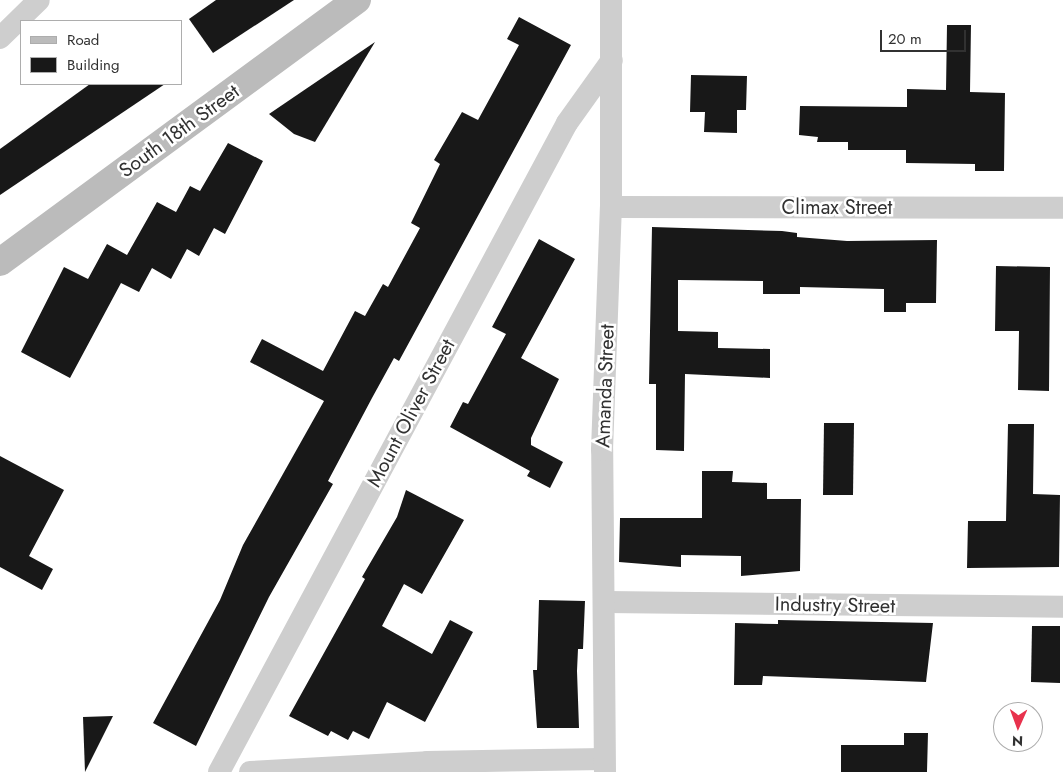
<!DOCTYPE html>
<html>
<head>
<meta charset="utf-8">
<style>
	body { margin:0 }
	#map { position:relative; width:1063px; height:772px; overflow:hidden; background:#fff; font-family:Jost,sans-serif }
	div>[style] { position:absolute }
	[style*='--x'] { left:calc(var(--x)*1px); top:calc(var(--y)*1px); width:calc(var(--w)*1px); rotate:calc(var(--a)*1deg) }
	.building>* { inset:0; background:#181818 }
	.street>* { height:22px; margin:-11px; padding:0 11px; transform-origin:11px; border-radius:11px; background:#cecece }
	.secondary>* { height:28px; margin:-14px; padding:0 14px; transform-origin:14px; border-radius:14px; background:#bbb }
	span { translate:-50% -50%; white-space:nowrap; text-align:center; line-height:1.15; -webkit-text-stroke:5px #fff; paint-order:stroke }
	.street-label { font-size:20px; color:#313131 }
	.legend { position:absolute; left:20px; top:20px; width:162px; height:65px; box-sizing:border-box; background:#fff; border:1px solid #adadad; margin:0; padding:6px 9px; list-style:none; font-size:15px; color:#313131 }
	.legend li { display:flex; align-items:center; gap:10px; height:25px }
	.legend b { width:25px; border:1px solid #adadad }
	.north { position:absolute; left:993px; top:702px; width:50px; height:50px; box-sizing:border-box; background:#fff; border:1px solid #adadad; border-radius:50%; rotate:182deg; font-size:14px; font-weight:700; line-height:20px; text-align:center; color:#313131 }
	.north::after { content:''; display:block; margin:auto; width:18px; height:22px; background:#e8324d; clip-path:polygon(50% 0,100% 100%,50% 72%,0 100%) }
	.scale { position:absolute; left:880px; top:30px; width:86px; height:22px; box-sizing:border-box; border:2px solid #313131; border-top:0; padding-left:6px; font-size:15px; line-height:18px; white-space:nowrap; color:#313131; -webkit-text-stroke:4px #fff; paint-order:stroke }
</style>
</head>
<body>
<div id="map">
	<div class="building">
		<div style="clip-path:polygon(216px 0,294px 0,213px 53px,189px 19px)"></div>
		<div style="clip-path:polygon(519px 17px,571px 45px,399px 361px,394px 358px,372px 398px,328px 481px,333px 484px,269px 597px,196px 746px,153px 723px,220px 600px,243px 545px,324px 401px,250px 362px,262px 339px,323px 371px,355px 311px,365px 316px,383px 284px,388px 287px,420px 228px,411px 223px,440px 164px,434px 160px,462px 112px,478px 120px,519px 45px,507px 39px)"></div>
		<div style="clip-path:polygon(947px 25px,971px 25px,970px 92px,1005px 93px,1004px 171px,975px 171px,975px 164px,906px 163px,906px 150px,848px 150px,848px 142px,817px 142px,818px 137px,799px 135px,800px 106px,907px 107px,907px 89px,946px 90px)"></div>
		<div style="clip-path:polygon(375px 42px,315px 142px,294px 134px,269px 114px)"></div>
		<div style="clip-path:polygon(691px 75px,747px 76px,746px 110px,737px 110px,737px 133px,704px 132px,705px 112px,690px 112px)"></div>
		<div style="clip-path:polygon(90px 84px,165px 84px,0 195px,0 149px)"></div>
		<div style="clip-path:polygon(228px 143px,263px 161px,225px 234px,214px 228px,199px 256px,187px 249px,171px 279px,152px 268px,139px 292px,121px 283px,70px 378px,21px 352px,64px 267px,88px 279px,107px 244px,127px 255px,157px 202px,176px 212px,190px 186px,200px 191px)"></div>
		<div style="clip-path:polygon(652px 227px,782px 231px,797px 233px,797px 237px,847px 241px,937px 240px,936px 303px,906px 303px,906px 312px,884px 312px,884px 289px,800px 287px,800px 294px,763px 294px,763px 281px,678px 280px,678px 331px,718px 332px,718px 348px,770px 349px,770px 378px,685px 374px,684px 451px,656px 450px,656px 384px,649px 384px)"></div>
		<div style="clip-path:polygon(539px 239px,575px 259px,521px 358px,559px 379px,531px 438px,531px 445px,563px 462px,550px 488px,527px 476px,530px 471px,450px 427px,463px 402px,468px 404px,506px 334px,492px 327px)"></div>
		<div style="clip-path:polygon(996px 266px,1050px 267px,1049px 391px,1018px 390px,1019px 331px,995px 331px)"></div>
		<div style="clip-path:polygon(824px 423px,854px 423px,853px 495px,823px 495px)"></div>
		<div style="clip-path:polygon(1008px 424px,1034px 424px,1033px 494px,1060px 495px,1059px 567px,967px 568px,968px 521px,1006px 521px)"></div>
		<div style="clip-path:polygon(0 456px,64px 490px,29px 556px,53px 569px,42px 590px,0 567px)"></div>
		<div style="clip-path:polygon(702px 471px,733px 471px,732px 482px,767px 483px,767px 499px,801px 499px,800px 571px,741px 576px,741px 556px,681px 555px,681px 567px,619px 562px,620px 518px,702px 518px)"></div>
		<div style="clip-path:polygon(406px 490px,464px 520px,422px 594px,404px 584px,382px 626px,432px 654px,450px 620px,473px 632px,425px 722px,387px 702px,369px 739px,353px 731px,348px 740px,331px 731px,328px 736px,289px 716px,365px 579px,362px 577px,397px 517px)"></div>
		<div style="clip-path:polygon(539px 600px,585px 601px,583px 649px,578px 649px,577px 671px,579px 728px,537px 728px,533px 670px,537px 670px)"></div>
		<div style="clip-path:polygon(778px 620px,933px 623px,926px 682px,763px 676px,762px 685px,734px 685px,735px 623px,778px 624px)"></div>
		<div style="clip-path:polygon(1032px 626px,1060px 626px,1060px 683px,1031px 682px)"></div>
		<div style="clip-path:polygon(113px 716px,85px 772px,83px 717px)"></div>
		<div style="clip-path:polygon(904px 733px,928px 733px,927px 772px,841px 772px,841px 745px,904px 745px)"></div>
	</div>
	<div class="street">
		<div style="--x:0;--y:38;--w:54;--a:-44.3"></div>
		<div style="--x:611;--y:207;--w:452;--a:0.1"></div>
		<div style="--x:606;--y:602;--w:457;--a:0.6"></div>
		<div style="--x:219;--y:772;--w:736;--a:-61.8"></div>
		<div style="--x:567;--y:123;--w:77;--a:-54.5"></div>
		<div style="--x:250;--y:772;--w:177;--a:-3.2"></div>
		<div style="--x:427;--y:762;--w:177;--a:-1"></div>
		<div style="--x:605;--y:772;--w:322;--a:-90.5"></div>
		<div style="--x:602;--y:450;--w:243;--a:-87.9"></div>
		<div style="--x:611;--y:207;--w:207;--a:-90"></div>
	</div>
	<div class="secondary">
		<div style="--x:0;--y:262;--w:443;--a:-36.3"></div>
	</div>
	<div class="street-label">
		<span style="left:179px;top:131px;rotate:-36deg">South 18th Street</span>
		<span style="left:837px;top:207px">Climax Street</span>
		<span style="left:605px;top:386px;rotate:-88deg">Amanda Street</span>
		<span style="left:411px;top:413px;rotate:-62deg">Mount Oliver Street</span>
		<span style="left:835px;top:605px;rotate:1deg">Industry Street</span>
	</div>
	<ul class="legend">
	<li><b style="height:6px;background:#bbb"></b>Road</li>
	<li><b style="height:14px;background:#181818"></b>Building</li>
	</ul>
	<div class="north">N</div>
	<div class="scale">20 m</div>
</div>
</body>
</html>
